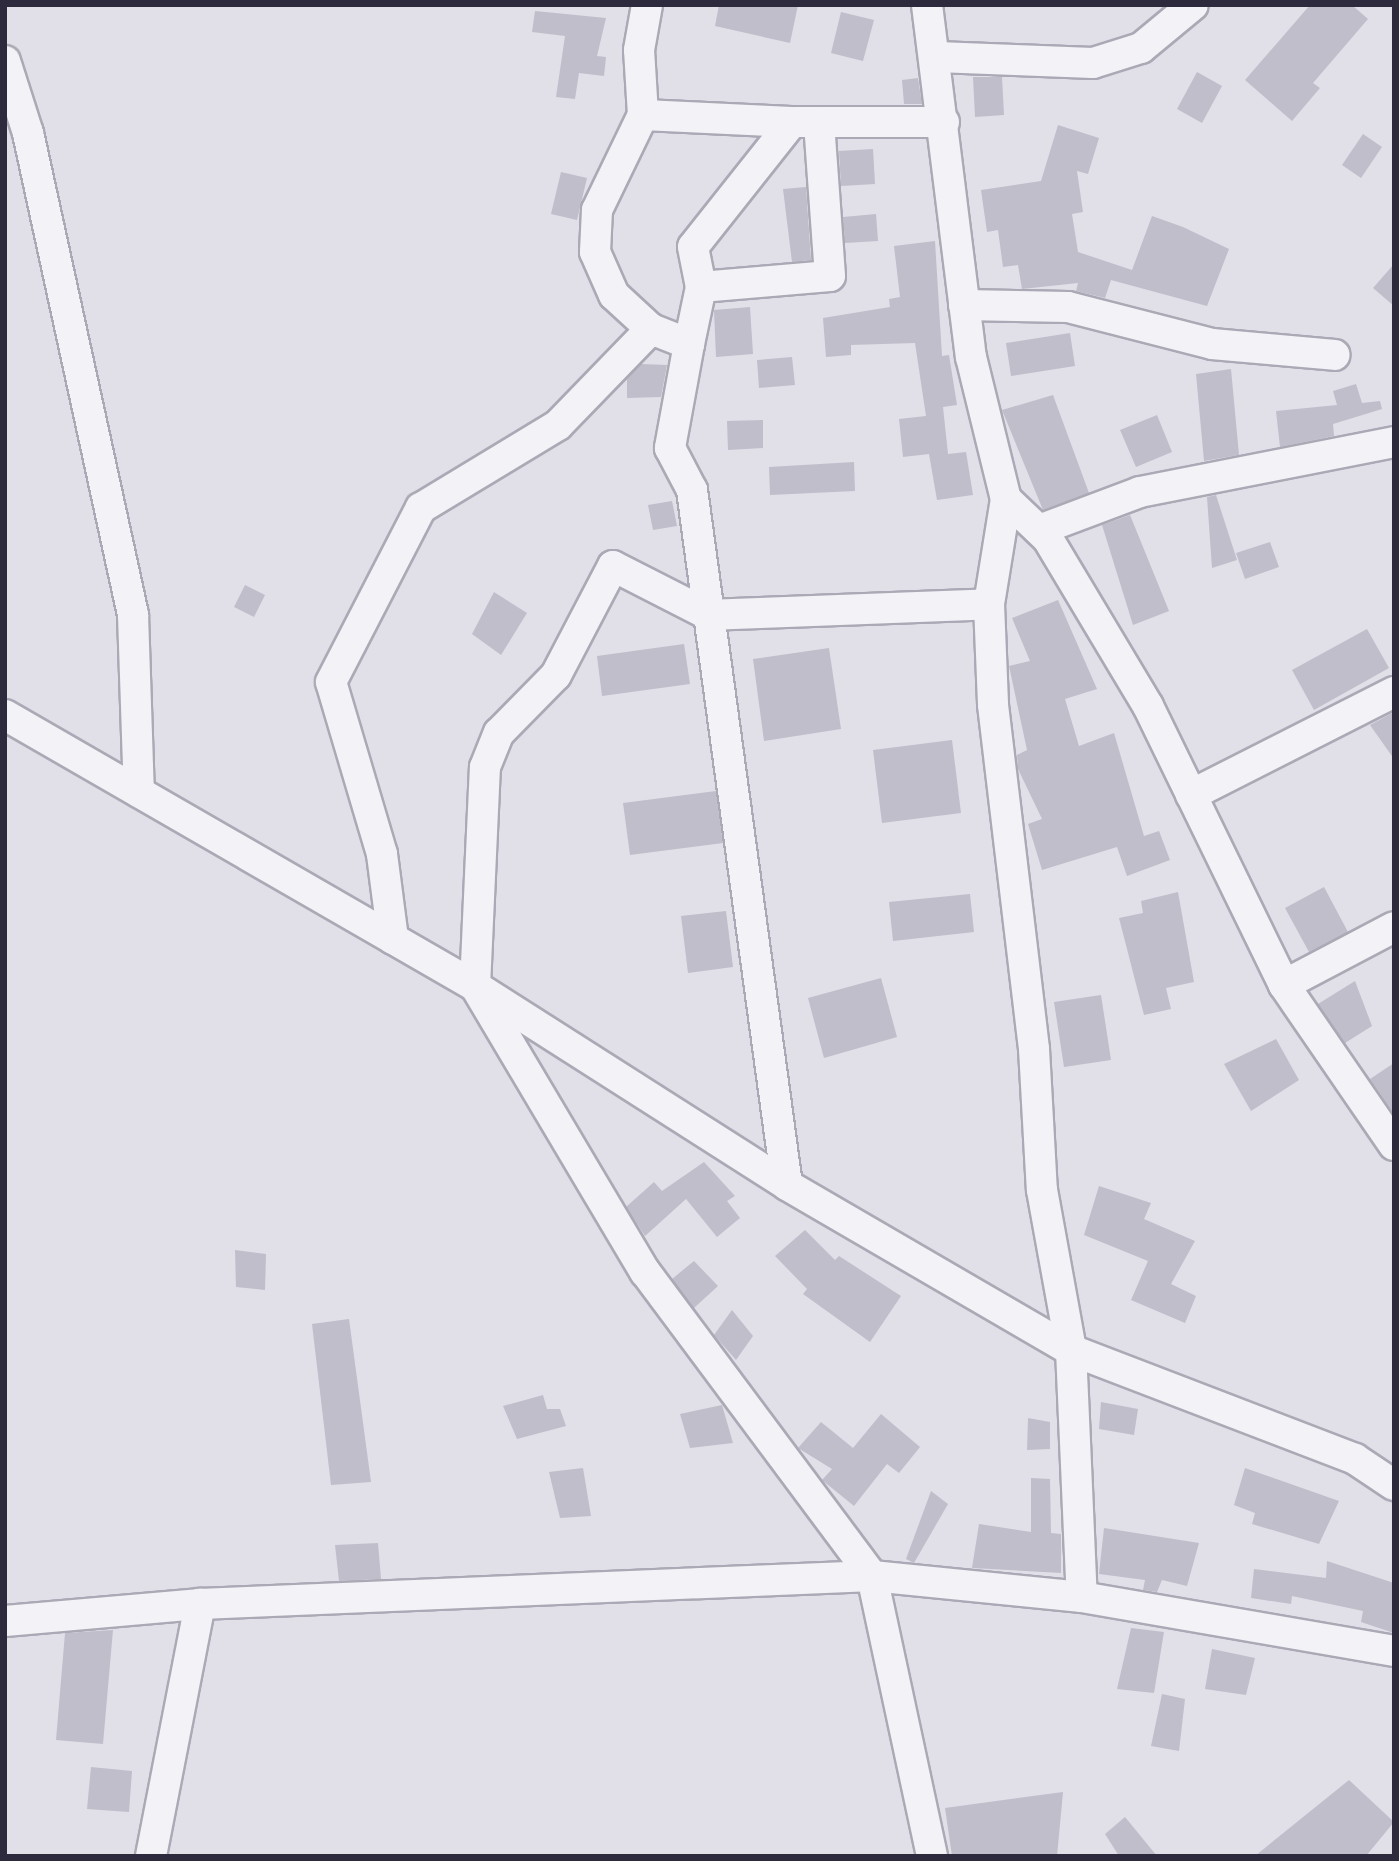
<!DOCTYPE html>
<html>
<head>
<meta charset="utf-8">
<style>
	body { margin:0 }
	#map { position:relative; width:1399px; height:1861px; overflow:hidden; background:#e1e0e8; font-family:"Sofia Sans Condensed",sans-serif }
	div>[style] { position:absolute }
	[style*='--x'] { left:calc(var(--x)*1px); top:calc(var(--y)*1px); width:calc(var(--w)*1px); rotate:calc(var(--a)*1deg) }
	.building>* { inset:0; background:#bfbeca }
	.roads { filter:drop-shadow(2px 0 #aba9b5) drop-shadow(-2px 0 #aba9b5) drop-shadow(0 2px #aba9b5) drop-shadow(0 -2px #aba9b5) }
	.minor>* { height:30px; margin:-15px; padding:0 15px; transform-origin:15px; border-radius:15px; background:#f3f3f7 }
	span { translate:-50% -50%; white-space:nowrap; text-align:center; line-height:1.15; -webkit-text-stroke:7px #f0eff6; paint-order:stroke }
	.frame { position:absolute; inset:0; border:7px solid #2d2a3e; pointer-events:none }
</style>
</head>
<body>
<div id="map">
	<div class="building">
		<div style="clip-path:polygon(719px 5px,798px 5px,790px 43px,715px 26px)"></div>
		<div style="clip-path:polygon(1310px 5px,1352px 5px,1368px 19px,1313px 83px,1320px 88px,1292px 121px,1245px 80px)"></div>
		<div style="clip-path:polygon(535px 11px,606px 18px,597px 56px,606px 57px,604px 76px,579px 73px,575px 99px,556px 97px,565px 36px,532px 32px)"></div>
		<div style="clip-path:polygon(841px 12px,874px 20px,863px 61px,831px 53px)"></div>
		<div style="clip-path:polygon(1197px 72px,1222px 86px,1202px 123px,1177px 109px)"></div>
		<div style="clip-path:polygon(973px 77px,1002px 77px,1004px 115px,975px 117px)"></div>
		<div style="clip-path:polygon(918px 78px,922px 104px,904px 104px,902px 80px)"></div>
		<div style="clip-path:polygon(1058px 125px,1099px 138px,1088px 174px,1077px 171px,1083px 212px,1072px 214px,1078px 252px,1132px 270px,1152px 216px,1183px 227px,1229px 249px,1207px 306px,1111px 280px,1105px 298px,1076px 291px,1078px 283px,1022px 289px,1018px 265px,1003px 267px,998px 230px,987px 232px,981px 190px,1041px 181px)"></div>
		<div style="clip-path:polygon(1363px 134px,1382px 147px,1361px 178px,1342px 165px)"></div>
		<div style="clip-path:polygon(873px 149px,875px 184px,841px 186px,839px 151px)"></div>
		<div style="clip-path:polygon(561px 172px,587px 178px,577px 220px,551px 214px)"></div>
		<div style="clip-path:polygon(806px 187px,811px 260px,792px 262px,783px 189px)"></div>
		<div style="clip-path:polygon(876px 214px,878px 241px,845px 243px,843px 217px)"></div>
		<div style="clip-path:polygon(935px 241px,942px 356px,949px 355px,957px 405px,943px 407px,948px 454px,966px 452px,973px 495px,937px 500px,929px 454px,903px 457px,899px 419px,926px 416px,915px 343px,851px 345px,851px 355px,826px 357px,823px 318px,890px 307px,889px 299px,900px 297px,894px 246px)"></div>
		<div style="clip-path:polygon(1394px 264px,1394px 306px,1373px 288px)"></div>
		<div style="clip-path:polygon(750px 307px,753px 354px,716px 357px,714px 310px)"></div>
		<div style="clip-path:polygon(1070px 333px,1075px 366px,1011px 376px,1006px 343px)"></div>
		<div style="clip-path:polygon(792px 357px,795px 385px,759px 388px,757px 360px)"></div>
		<div style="clip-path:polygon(641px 364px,667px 365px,661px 397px,627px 398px,627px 379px)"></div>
		<div style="clip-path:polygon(1231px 369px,1239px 455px,1204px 461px,1196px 374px)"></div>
		<div style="clip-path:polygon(1356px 384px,1362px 403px,1380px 401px,1382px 409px,1333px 424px,1334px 436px,1280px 447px,1276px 411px,1337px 405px,1333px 391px)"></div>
		<div style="clip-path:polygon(1053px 395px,1089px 493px,1043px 510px,1002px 410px)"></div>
		<div style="clip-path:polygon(1157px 415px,1172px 452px,1136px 467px,1120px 430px)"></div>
		<div style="clip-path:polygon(763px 420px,763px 448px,728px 450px,727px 421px)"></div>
		<div style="clip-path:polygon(854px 462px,855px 491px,770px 495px,769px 467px)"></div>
		<div style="clip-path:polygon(1216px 495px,1237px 560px,1212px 568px,1207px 497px)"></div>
		<div style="clip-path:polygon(672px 501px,677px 526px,653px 530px,648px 505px)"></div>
		<div style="clip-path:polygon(1130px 515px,1169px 611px,1133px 625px,1102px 525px)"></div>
		<div style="clip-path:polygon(1270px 542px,1279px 567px,1245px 579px,1236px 553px)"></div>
		<div style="clip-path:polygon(245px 585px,265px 595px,254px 617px,234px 607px)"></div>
		<div style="clip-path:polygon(494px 592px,527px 613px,501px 655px,472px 634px)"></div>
		<div style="clip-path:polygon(1058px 600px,1097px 689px,1065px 699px,1079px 746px,1114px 733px,1144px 836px,1159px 831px,1170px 860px,1127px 876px,1117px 847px,1042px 870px,1028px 824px,1042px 819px,1018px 769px,1017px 755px,1027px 750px,1009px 666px,1030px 661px,1012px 618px)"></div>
		<div style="clip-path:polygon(1367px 629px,1389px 668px,1314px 710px,1292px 670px)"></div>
		<div style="clip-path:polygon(684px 644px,690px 684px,602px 696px,597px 656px)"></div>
		<div style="clip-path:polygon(829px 648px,841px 729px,764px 741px,753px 659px)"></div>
		<div style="clip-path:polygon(1394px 712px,1394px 759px,1370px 725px)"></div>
		<div style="clip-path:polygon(952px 740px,961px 813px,882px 823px,873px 750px)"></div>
		<div style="clip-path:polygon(716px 791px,723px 843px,630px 855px,623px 803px)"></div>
		<div style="clip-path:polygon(1324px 887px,1348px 932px,1309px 952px,1285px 908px)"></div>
		<div style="clip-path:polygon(1178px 892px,1194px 982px,1166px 988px,1171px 1009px,1144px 1015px,1119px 918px,1143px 913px,1141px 901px)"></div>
		<div style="clip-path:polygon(970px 894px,974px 932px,893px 941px,889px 902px)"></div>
		<div style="clip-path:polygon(726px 911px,733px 967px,688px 973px,681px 916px)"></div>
		<div style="clip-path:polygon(881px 978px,897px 1037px,824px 1058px,808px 998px)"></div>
		<div style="clip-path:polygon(1355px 981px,1372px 1026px,1345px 1043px,1318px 1004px)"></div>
		<div style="clip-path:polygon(1101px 995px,1111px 1060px,1064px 1067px,1054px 1002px)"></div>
		<div style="clip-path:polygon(1276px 1039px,1299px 1080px,1251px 1111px,1224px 1064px)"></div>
		<div style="clip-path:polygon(1394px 1063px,1394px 1114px,1370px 1079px)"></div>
		<div style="clip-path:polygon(704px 1162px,735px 1196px,727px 1201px,740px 1218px,717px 1237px,686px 1199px,645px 1236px,626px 1207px,654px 1182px,662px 1191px)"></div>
		<div style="clip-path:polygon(1099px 1186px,1151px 1203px,1144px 1219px,1195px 1241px,1171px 1284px,1196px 1296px,1185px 1323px,1131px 1300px,1148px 1261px,1084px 1235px)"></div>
		<div style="clip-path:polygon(805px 1230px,835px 1260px,839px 1256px,901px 1296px,870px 1342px,803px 1294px,807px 1289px,775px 1256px)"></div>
		<div style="clip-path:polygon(235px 1250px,266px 1254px,265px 1290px,236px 1287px)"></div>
		<div style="clip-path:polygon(694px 1261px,718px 1286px,694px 1308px,672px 1279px)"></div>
		<div style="clip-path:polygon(732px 1310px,753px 1336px,736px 1360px,714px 1335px)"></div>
		<div style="clip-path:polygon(349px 1319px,371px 1482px,331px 1485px,312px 1324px)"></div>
		<div style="clip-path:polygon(543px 1395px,547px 1409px,560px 1409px,566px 1426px,517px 1439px,503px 1406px)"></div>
		<div style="clip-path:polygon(1101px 1402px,1138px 1409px,1134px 1435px,1099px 1429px)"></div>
		<div style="clip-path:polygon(722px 1405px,733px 1443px,690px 1448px,680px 1414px)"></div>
		<div style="clip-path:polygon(881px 1414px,920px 1447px,899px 1473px,887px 1464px,854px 1506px,822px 1480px,832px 1469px,798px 1448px,821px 1422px,853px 1448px)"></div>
		<div style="clip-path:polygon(1028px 1418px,1050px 1422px,1050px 1449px,1027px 1450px)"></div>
		<div style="clip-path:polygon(583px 1468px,591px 1516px,560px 1518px,549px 1472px)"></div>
		<div style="clip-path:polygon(1245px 1468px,1339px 1501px,1319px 1544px,1252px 1524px,1255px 1513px,1234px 1505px)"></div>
		<div style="clip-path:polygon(1031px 1478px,1050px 1479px,1051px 1533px,1061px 1534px,1061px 1573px,972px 1568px,979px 1524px,1031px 1532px)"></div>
		<div style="clip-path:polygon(931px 1491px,948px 1504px,914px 1563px,906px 1559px)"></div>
		<div style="clip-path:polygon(1104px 1528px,1199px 1543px,1187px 1586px,1162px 1580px,1157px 1592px,1143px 1590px,1145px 1580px,1099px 1574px)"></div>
		<div style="clip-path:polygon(378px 1543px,381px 1579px,339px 1581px,335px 1545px)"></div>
		<div style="clip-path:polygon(1327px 1561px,1394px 1583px,1394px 1633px,1361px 1622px,1363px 1611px,1292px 1596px,1291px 1604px,1251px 1598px,1254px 1569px,1326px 1578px)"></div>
		<div style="clip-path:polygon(1131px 1628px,1164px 1632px,1154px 1693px,1117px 1689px)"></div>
		<div style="clip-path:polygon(113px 1630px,103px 1744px,56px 1740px,65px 1633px)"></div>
		<div style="clip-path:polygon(1212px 1649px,1255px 1658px,1246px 1695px,1205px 1689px)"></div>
		<div style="clip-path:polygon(1162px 1694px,1185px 1699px,1179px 1751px,1151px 1746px)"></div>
		<div style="clip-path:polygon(91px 1767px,132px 1771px,129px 1812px,87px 1809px)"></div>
		<div style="clip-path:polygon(1349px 1780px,1394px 1822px,1366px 1856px,1255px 1856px)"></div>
		<div style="clip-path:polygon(1063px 1792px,1057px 1856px,952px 1856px,945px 1808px)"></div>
		<div style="clip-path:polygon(1125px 1817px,1157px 1856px,1119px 1856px,1105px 1834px)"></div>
	</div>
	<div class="roads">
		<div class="minor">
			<div style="--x:927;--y:5;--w:355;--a:82.9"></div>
			<div style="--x:971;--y:357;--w:146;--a:76.2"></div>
			<div style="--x:1006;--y:499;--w:58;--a:43.6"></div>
			<div style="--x:1048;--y:539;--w:195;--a:59.1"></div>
			<div style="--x:1148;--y:706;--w:310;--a:64"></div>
			<div style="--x:1284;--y:985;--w:194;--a:55.5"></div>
			<div style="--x:937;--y:57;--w:156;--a:2.2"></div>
			<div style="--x:1093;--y:63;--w:50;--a:-17.4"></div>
			<div style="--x:1141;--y:48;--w:67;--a:-39.6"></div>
			<div style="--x:5;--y:61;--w:76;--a:72.3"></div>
			<div style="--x:28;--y:133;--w:493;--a:77.7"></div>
			<div style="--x:133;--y:615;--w:177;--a:88.1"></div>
			<div style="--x:643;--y:115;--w:65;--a:-93.5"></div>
			<div style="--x:639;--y:50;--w:46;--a:-79.9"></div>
			<div style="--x:819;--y:122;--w:125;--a:0"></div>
			<div style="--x:964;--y:305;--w:104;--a:1.1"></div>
			<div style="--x:1068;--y:307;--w:149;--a:14.4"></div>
			<div style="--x:1212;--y:344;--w:123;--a:5.1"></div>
			<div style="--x:651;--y:329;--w:50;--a:-137.4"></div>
			<div style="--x:614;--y:295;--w:47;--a:-113.8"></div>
			<div style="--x:595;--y:252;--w:42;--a:-87.3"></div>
			<div style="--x:597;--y:210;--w:106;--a:-64.2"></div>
			<div style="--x:643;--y:115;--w:149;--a:2.7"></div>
			<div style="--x:689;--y:344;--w:58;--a:-78.1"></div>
			<div style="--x:701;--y:287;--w:129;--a:-4.9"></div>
			<div style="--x:830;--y:276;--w:154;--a:-94.1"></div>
			<div style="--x:819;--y:122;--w:27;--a:180"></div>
			<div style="--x:792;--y:122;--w:159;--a:128.4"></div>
			<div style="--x:693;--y:247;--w:41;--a:78.7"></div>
			<div style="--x:1006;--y:499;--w:106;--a:99.2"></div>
			<div style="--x:989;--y:604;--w:101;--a:87.7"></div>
			<div style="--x:993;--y:705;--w:346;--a:83.2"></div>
			<div style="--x:1034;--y:1049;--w:141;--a:86.8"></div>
			<div style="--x:1042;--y:1190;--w:163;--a:79.7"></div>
			<div style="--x:1071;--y:1350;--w:247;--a:87.5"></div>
			<div style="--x:1039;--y:530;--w:108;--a:-20.6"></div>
			<div style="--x:1140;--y:492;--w:259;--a:-11.1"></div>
			<div style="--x:5;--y:715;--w:543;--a:29.97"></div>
			<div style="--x:475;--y:986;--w:370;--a:32.5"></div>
			<div style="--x:787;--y:1185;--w:328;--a:30.2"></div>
			<div style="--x:1071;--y:1350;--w:304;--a:21"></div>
			<div style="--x:1355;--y:1459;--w:47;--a:33.7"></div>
			<div style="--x:1191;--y:795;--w:228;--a:-26.9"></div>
			<div style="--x:393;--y:939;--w:86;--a:-97.4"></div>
			<div style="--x:382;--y:854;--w:179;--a:-106.5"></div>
			<div style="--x:331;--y:682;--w:196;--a:-62.7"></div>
			<div style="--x:421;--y:508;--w:160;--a:-31.2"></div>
			<div style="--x:558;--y:425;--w:134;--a:-45.9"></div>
			<div style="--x:651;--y:329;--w:41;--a:21.5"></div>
			<div style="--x:689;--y:344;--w:106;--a:100.4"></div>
			<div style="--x:670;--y:448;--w:47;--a:62.4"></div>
			<div style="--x:692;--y:490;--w:701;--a:82.22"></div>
			<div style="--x:1284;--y:985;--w:124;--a:-27.8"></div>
			<div style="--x:5;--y:1621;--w:196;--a:-5"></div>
			<div style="--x:200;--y:1604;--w:673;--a:-2.39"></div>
			<div style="--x:872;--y:1576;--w:211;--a:5.7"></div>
			<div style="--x:1082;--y:1597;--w:317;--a:9.8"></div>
			<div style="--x:151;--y:1856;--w:257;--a:-79"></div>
			<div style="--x:932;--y:1856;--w:286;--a:-102.1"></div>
			<div style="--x:872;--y:1576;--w:379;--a:-126.7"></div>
			<div style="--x:645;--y:1272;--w:333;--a:-120.7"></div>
			<div style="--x:475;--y:986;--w:219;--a:-87.4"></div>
			<div style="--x:485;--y:767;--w:37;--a:-68"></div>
			<div style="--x:499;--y:733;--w:81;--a:-45.5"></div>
			<div style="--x:556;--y:675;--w:123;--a:-62.4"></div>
			<div style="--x:613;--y:566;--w:108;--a:27"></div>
			<div style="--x:709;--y:615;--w:280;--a:-2.2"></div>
		</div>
	</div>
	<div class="frame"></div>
</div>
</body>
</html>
